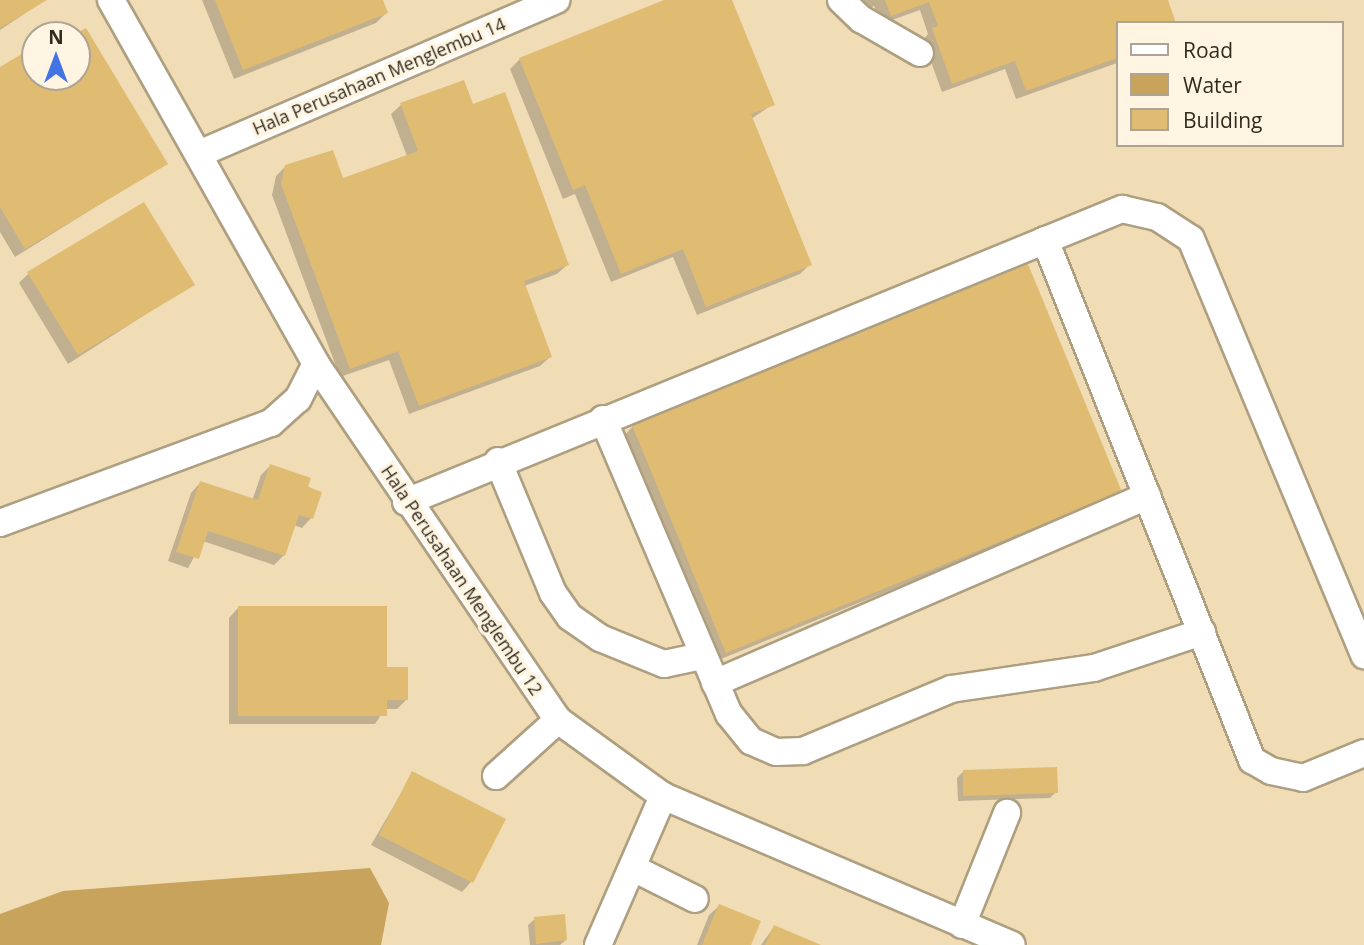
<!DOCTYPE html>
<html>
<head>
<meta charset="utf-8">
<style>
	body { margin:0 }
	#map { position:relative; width:1364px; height:945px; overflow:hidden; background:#f7e7c7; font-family:"Open Sans",sans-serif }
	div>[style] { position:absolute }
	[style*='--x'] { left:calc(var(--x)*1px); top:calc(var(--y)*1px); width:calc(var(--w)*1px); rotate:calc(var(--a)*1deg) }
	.built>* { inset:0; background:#f0dcb5 }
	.water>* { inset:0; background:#c7a35b }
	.shadow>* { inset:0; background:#0003 }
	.building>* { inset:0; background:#e0bc73 }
	.roads { filter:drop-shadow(2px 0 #ae9f81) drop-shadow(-2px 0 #ae9f81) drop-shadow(0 2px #ae9f81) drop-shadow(0 -2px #ae9f81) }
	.minor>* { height:26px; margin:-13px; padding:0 13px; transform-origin:13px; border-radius:13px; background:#fff }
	span { translate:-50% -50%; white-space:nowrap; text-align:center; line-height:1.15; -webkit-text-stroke:7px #fff5e2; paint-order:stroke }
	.street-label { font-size:18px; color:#322c20 }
	.legend { position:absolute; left:1116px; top:21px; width:228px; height:126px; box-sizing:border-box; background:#fff5e2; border:2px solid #ada594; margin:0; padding:9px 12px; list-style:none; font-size:21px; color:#322c20 }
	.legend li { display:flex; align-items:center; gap:14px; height:35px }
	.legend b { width:35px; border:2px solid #ada594 }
	.north { position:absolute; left:21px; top:21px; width:70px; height:70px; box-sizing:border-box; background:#fff5e2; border:2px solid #ada594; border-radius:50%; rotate:0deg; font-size:19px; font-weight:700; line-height:28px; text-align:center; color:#322c20 }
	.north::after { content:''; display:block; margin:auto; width:24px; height:32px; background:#4274e5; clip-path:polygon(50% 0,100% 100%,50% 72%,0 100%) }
</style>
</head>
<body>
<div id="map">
	<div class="built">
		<div style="clip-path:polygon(evenodd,0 0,1364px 0,1364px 945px,0 945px,0 0,1117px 23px,1341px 23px,1341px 145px,1117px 145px,1117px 23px,0 0,35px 35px,77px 35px,77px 77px,35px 77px,35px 35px)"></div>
	</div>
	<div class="water">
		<div style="clip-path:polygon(370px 868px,389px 903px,381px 945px,0 945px,0 914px,63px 891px)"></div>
	</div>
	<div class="shadow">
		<div style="clip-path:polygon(0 0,45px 0,0 30px)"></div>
		<div style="clip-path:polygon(202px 0,381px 0,386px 13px,376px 23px,234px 79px)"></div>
		<div style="clip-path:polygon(668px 0,731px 0,773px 104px,751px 119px,810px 264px,800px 274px,697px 315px,673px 257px,611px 282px,575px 194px,563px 199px,510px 69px,520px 59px)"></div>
		<div style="clip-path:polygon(860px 0,1166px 0,1117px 23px,1117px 63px,1016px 99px,1005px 69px,942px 92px,923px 40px,928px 34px,920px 10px,881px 24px,874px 6px,863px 10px)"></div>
		<div style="clip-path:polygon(77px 35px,166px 163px,15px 257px,0 232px,0 69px,35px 48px,35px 77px,77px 77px)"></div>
		<div style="clip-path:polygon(401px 105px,472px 106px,567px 265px,557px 274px,524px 286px,550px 357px,540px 366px,409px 414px,389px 360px,340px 377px,272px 195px,276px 176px,286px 166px,342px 180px,407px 156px,391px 114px)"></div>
		<div style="clip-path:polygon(28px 274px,193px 284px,68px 364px,19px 283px)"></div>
		<div style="clip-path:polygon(633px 426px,1120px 492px,1110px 501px,716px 661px,624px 436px)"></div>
		<div style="clip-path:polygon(270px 466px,320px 493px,311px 518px,302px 528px,294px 525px,284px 555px,274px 565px,203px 541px,188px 568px,168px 561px,191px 493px,200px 483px,252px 501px,261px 475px)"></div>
		<div style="clip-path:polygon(238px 608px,385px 669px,406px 700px,397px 709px,385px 709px,375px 724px,229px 724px,229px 618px)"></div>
		<div style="clip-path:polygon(963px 772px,1056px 792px,1050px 798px,958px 801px,957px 778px)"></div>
		<div style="clip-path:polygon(413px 773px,471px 882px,462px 892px,371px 845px)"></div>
		<div style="clip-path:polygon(719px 906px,749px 945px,697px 945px,709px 915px)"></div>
		<div style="clip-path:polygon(535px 919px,566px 940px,560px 945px,530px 945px,528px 925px)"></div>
		<div style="clip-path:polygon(774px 927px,817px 945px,761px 945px)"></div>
	</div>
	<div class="building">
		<div style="clip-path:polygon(0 0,47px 0,0 28px)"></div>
		<div style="clip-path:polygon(215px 0,383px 0,388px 13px,243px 70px)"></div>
		<div style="clip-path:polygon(664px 0,732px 0,775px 105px,751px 114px,812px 265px,706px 307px,683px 249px,621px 274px,585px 185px,573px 190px,519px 58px)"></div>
		<div style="clip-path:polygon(885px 0,1168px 0,1176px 23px,1117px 23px,1117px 58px,1026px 91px,1015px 61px,952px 84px,932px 28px,938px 26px,929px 2px,891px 16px)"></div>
		<div style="clip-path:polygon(86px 28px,168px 164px,25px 249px,0 207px,0 67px,35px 46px,35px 77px,77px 77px,77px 33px)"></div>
		<div style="clip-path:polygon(464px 80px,473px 104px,505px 92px,569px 265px,524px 281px,552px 357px,419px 406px,398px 351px,350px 369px,281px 184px,285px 165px,333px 150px,343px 178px,418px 151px,400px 103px)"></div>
		<div style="clip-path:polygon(144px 202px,195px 285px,78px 355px,27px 272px)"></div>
		<div style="clip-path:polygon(1028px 264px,1122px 492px,726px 653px,632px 425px)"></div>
		<div style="clip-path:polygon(270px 464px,311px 478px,308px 487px,322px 492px,313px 519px,299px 515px,285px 556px,208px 531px,199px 559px,176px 552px,200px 481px,258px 500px)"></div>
		<div style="clip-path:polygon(238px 606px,387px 606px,387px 667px,408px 667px,408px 700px,387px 700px,387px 716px,238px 716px)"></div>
		<div style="clip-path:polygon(1057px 767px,1058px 793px,963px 796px,963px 770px)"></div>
		<div style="clip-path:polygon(412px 771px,506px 819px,473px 883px,379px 835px)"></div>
		<div style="clip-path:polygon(719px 904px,761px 921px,751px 945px,702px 945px)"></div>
		<div style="clip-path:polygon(565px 914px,567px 940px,536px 944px,534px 917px)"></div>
		<div style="clip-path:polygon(774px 925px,821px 945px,765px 945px)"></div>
	</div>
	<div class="roads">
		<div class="minor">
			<div style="--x:111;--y:0;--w:418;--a:60.6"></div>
			<div style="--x:316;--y:364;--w:430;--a:55.8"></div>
			<div style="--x:558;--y:720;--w:130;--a:35.9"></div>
			<div style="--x:663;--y:796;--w:379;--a:23.1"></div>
			<div style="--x:841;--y:0;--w:28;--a:44"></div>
			<div style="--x:861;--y:19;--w:68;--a:30"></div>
			<div style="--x:201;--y:153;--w:387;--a:-23.3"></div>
			<div style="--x:1045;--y:240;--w:560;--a:68.29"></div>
			<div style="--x:1252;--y:760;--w:22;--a:30"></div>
			<div style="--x:1271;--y:771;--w:33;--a:12"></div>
			<div style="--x:1303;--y:778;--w:66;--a:-22.3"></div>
			<div style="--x:603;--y:419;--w:321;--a:66.9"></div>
			<div style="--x:729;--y:714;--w:35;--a:51"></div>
			<div style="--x:751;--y:741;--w:27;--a:24"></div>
			<div style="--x:776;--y:752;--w:27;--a:-2"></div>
			<div style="--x:803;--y:751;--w:160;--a:-22.7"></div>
			<div style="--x:951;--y:689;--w:145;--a:-8.4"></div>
			<div style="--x:1094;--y:668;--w:114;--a:-18.4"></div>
			<div style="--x:498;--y:461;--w:143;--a:67.4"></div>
			<div style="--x:553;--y:593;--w:29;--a:55"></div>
			<div style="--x:570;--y:617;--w:37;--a:35"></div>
			<div style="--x:600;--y:638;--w:69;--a:22.1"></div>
			<div style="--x:664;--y:664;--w:40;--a:-12"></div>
			<div style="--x:406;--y:502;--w:774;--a:-22.26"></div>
			<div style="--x:1122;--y:209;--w:36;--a:13"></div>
			<div style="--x:1157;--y:217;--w:40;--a:32.9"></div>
			<div style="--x:1191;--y:239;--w:451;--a:67.4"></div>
			<div style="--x:0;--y:523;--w:289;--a:-20.3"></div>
			<div style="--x:271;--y:423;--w:36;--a:-42"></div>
			<div style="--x:298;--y:399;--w:39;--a:-63"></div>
			<div style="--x:715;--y:683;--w:471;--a:-23.4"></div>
			<div style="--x:496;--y:776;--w:84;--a:-42.1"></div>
			<div style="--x:633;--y:868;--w:69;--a:26.6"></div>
			<div style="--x:962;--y:925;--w:121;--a:-68.1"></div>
			<div style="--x:598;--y:945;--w:163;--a:-66.4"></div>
		</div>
	</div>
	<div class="street-label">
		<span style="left:379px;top:76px;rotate:-23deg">Hala Perusahaan Menglembu 14</span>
		<span style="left:462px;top:580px;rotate:56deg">Hala Perusahaan Menglembu 12</span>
	</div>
	<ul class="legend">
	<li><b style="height:9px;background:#fff"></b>Road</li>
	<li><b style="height:19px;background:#c7a35b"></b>Water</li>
	<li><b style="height:19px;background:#e0bc73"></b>Building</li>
	</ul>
	<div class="north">N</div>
</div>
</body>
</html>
